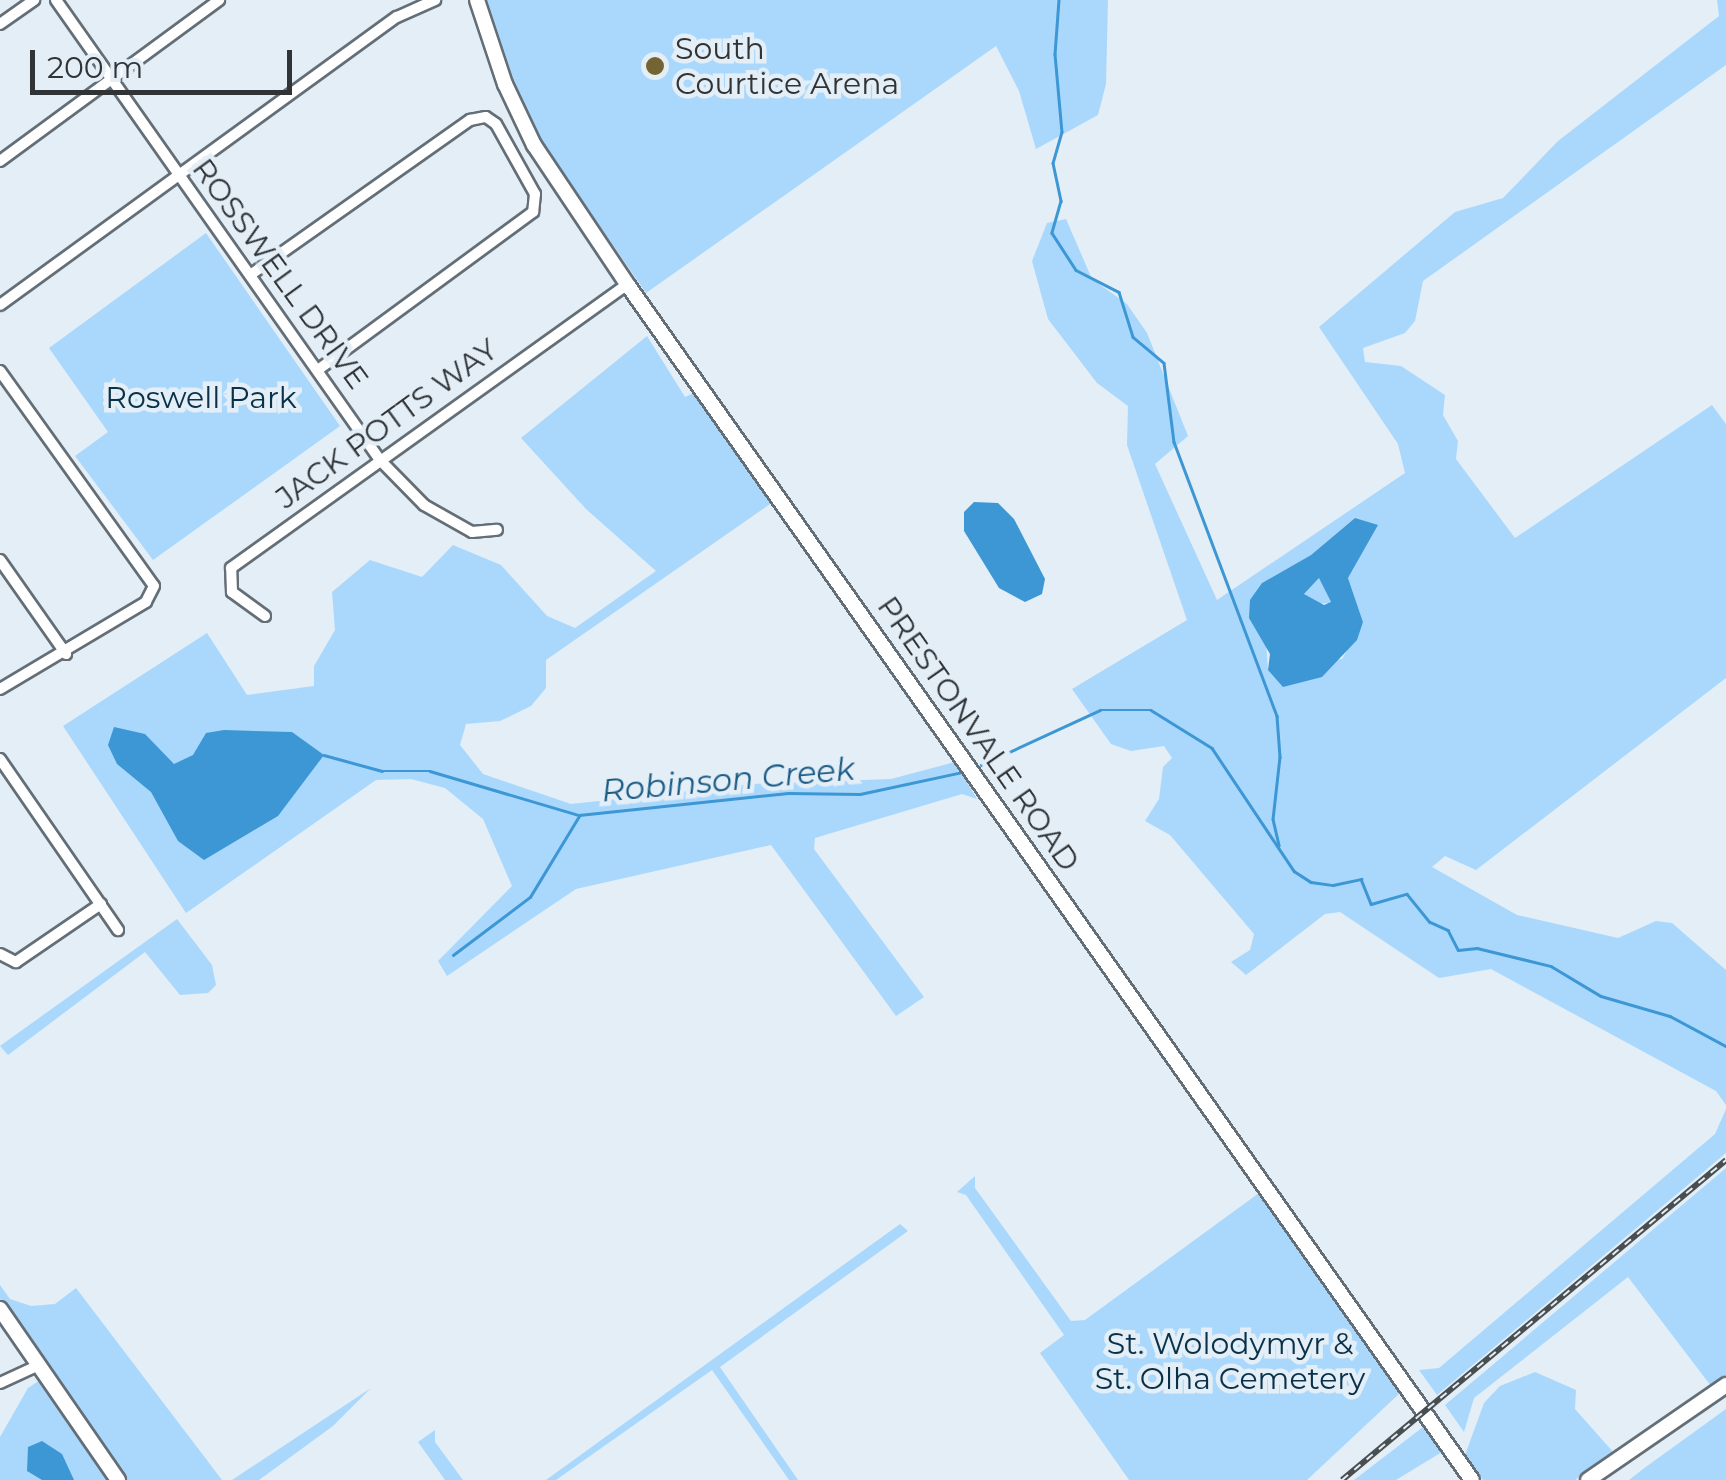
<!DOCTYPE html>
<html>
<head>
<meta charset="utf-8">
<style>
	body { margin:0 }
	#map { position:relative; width:1726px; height:1480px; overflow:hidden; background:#e3eef7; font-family:Montserrat,sans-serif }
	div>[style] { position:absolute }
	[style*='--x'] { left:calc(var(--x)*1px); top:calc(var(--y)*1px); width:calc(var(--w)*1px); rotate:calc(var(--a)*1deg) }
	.green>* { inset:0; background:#aad8fd }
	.water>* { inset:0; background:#3c97d4 }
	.stream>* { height:2.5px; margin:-1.25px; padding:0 1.25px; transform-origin:1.25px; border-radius:1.25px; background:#3c97d4 }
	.roads { filter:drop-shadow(2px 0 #646e76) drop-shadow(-2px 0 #646e76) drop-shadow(0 2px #646e76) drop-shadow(0 -2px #646e76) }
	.street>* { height:10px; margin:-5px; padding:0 5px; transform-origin:5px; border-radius:5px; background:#fff }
	.secondary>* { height:14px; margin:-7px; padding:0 7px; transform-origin:7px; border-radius:7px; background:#fff }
	.rail>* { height:6px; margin-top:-3px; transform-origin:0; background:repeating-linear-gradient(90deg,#e3eef7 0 8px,#494e51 0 16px); box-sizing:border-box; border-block:2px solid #494e51 }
	.dots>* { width:28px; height:28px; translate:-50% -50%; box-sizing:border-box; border:5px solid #e3eef7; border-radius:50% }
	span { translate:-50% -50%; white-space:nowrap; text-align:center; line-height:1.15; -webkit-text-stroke:9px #e3eef7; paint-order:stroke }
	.poi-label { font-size:30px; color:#303437 }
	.left { translate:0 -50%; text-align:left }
	.street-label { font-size:30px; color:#303437 }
	.park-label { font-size:30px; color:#0a314a }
	.water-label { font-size:32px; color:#1b5b85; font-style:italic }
	.scale { position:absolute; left:30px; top:50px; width:262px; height:45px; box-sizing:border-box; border:5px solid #303437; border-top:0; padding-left:12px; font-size:30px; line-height:35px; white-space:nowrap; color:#303437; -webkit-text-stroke:8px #e3eef7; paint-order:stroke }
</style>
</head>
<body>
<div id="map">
	<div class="green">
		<div style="clip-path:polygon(486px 0,1108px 0,1106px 84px,1098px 115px,1036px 149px,1019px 91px,996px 46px,646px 293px,543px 144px,511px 79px)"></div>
		<div style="clip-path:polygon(evenodd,1717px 0,1726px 0,1726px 65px,1423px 281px,1415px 321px,1405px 333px,1363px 348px,1365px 362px,1401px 366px,1445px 395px,1443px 415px,1458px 441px,1456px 459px,1515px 538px,1712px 405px,1726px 424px,1726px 678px,1476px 870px,1445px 856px,1432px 867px,1517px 915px,1618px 938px,1656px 921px,1672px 923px,1726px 970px,1726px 1105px,1716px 1091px,1491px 969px,1439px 978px,1340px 912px,1325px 914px,1246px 975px,1231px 962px,1250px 950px,1254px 934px,1170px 835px,1145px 821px,1159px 799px,1163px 767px,1172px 758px,1164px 746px,1131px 751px,1111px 744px,1072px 689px,1187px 620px,1127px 445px,1128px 406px,1097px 383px,1048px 319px,1032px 261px,1047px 223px,1066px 219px,1092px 279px,1127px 304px,1147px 333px,1188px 436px,1155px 464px,1217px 600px,1405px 473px,1398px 444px,1319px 327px,1455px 212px,1503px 198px,1558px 141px,1719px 16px,1717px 0,1355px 518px,1375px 530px,1348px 578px,1363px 622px,1342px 659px,1268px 670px,1262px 583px,1311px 555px,1355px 518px)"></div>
		<div style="clip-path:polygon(206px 233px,340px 426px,153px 560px,75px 456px,108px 432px,49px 348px)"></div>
		<div style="clip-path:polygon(647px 336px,685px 397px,694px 393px,773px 502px,546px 660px,546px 688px,531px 706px,500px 721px,466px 724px,460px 745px,483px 774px,571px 804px,752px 784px,891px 779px,955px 762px,977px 799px,962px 794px,815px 838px,814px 849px,924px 997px,896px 1016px,771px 845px,576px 889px,447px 976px,438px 961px,512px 886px,483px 819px,445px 788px,411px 779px,376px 780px,186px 913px,63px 726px,207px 633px,247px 695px,314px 686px,314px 666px,335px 630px,332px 592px,370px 560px,422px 577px,453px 545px,501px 565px,547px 616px,575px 628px,656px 571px,586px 509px,521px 438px)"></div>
		<div style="clip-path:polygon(1319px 578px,1322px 580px,1331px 603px,1312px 604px,1304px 594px)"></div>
		<div style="clip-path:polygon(177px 919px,212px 965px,216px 985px,208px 993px,180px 995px,145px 952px,8px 1055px,0 1046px)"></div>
		<div style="clip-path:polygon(1726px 1109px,1726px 1153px,1437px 1395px,1419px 1370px,1439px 1368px,1715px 1134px)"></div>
		<div style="clip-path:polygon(1726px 1168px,1726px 1375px,1711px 1386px,1628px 1277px,1474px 1398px,1464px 1432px,1445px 1405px)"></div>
		<div style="clip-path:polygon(975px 1176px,975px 1188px,1071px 1321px,1085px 1320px,1259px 1193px,1400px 1393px,1307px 1480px,1129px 1480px,1040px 1353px,1064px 1335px,966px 1195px,957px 1192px)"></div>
		<div style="clip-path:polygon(900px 1224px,908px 1231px,720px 1367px,798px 1480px,789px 1480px,712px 1370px,556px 1480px,546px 1480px)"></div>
		<div style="clip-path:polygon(0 1285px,10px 1299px,31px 1306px,55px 1304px,76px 1288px,222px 1480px,124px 1480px,0 1299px)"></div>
		<div style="clip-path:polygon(1535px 1372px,1576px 1390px,1575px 1409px,1614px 1453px,1575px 1480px,1483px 1480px,1465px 1455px,1484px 1403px,1500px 1386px)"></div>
		<div style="clip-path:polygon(40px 1380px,109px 1480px,0 1480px,0 1437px,28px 1388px)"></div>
		<div style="clip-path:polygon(371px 1388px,333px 1426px,259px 1480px,232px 1480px)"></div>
		<div style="clip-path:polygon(1726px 1409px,1726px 1480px,1629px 1480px,1643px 1469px)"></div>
		<div style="clip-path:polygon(1423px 1427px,1442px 1452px,1396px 1480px,1354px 1480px)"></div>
		<div style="clip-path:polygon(435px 1430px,435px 1442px,463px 1480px,445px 1480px,418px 1442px)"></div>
	</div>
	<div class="water">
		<div style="clip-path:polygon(974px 502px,998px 503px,1014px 519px,1045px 579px,1042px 594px,1025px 602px,999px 588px,964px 531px,964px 512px)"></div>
		<div style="clip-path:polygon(evenodd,1355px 518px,1378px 525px,1348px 578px,1363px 622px,1357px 640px,1322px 677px,1283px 687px,1268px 670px,1270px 654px,1249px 618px,1250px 600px,1262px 583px,1311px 555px,1355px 518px,1319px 578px,1331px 602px,1324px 605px,1304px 594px,1319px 578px)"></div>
		<div style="clip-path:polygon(114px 727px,145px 734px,174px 764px,193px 755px,206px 733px,224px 730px,292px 732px,324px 755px,278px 816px,204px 860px,178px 841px,151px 792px,117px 764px,108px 745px)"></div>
		<div style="clip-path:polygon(42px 1441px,62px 1454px,74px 1480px,42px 1480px,27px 1471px,28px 1447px)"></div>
	</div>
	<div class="stream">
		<div style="--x:1059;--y:0;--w:54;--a:94.2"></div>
		<div style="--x:1055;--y:54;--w:78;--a:84.9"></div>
		<div style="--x:1062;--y:132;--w:32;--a:106"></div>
		<div style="--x:1053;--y:163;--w:39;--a:78"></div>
		<div style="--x:1061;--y:201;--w:33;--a:106"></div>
		<div style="--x:1052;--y:233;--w:44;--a:57"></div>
		<div style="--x:1076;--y:270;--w:48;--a:27.1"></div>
		<div style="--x:1119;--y:292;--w:47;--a:72.7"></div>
		<div style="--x:1133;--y:337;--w:40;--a:40"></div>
		<div style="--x:1164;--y:363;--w:80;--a:82.8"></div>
		<div style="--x:1174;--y:442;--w:293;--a:69.4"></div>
		<div style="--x:1277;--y:716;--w:41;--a:85.8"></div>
		<div style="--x:1280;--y:757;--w:62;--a:96.4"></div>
		<div style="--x:1273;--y:819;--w:27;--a:77"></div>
		<div style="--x:324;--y:755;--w:60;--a:15.4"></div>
		<div style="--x:382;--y:771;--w:48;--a:0"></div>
		<div style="--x:430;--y:771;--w:155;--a:16.5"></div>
		<div style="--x:579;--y:815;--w:210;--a:-6"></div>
		<div style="--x:788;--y:793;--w:72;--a:0.8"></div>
		<div style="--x:860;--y:794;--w:105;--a:-12.1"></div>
		<div style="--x:981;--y:765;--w:131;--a:-24.8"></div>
		<div style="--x:1100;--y:710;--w:51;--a:0"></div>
		<div style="--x:1151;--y:710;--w:72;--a:31.9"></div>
		<div style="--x:1212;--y:748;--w:148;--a:56.3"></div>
		<div style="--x:1294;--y:871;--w:20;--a:33"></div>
		<div style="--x:1311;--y:882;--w:22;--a:8"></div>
		<div style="--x:1333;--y:885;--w:29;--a:-12"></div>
		<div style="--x:1361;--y:879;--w:27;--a:68"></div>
		<div style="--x:1371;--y:904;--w:37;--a:-16"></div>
		<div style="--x:1407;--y:894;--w:36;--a:51"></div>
		<div style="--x:1430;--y:922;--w:20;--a:24"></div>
		<div style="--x:1448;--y:930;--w:22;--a:63"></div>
		<div style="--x:1458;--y:950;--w:19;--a:-6"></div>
		<div style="--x:1477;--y:948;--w:76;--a:13.7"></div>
		<div style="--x:1551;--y:966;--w:58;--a:31"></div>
		<div style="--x:1601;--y:996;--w:72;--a:16.2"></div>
		<div style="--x:1670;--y:1016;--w:64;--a:28.2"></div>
		<div style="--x:453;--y:955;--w:96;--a:-37"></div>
		<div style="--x:530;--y:897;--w:95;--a:-58.8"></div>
	</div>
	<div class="roads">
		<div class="street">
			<div style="--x:56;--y:0;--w:563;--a:54.84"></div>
			<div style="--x:380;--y:460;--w:63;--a:45.6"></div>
			<div style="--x:424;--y:505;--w:55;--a:29.4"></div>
			<div style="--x:472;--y:532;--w:25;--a:-5"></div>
			<div style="--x:0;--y:24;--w:42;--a:-35.2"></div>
			<div style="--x:0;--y:161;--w:272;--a:-36.3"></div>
			<div style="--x:253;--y:273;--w:266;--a:-35.2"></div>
			<div style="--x:470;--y:120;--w:16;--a:-11"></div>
			<div style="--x:486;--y:117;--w:12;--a:35"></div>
			<div style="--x:496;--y:124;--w:80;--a:60.9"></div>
			<div style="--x:535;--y:194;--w:18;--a:96"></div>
			<div style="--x:533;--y:212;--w:265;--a:143.7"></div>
			<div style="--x:0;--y:305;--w:490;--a:-36"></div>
			<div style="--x:397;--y:17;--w:42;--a:-24.1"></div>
			<div style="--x:0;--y:371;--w:264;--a:54.4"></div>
			<div style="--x:154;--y:586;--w:18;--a:117"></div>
			<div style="--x:146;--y:602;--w:170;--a:149.2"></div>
			<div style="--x:0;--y:560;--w:115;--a:54.9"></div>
			<div style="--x:265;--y:616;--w:41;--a:-144"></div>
			<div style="--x:232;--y:592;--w:24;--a:-92"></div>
			<div style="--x:231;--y:568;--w:487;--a:-35.6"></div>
			<div style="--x:0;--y:759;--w:208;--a:55.4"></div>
			<div style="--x:0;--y:954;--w:18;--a:27"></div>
			<div style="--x:16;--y:962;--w:103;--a:-34.3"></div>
			<div style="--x:0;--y:1383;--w:43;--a:-24.8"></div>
		</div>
		<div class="secondary">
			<div style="--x:477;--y:0;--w:89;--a:71.6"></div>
			<div style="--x:505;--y:84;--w:68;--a:64.6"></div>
			<div style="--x:534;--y:145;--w:167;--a:56.2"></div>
			<div style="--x:627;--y:284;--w:1464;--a:54.76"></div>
			<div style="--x:0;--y:1309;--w:208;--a:55.4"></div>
			<div style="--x:1588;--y:1480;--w:168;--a:-34.5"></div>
		</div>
	</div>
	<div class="rail">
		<div style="--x:1342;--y:1480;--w:500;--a:-39.8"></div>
	</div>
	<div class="dots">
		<div style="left:655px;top:66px;background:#746432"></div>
	</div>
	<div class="poi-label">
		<span class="left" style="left:675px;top:66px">South<br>Courtice Arena</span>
	</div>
	<div class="street-label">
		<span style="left:280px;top:274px;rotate:54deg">ROSSWELL DRIVE</span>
		<span style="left:387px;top:424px;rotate:-36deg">JACK POTTS WAY</span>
		<span style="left:978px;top:734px;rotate:55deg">PRESTONVALE ROAD</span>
	</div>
	<div class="park-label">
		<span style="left:201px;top:398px">Roswell Park</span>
		<span style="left:1230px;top:1361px">St. Wolodymyr &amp;<br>St. Olha Cemetery</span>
	</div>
	<div class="water-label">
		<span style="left:728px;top:780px;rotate:-5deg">Robinson Creek</span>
	</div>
	<div class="scale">200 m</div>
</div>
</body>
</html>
